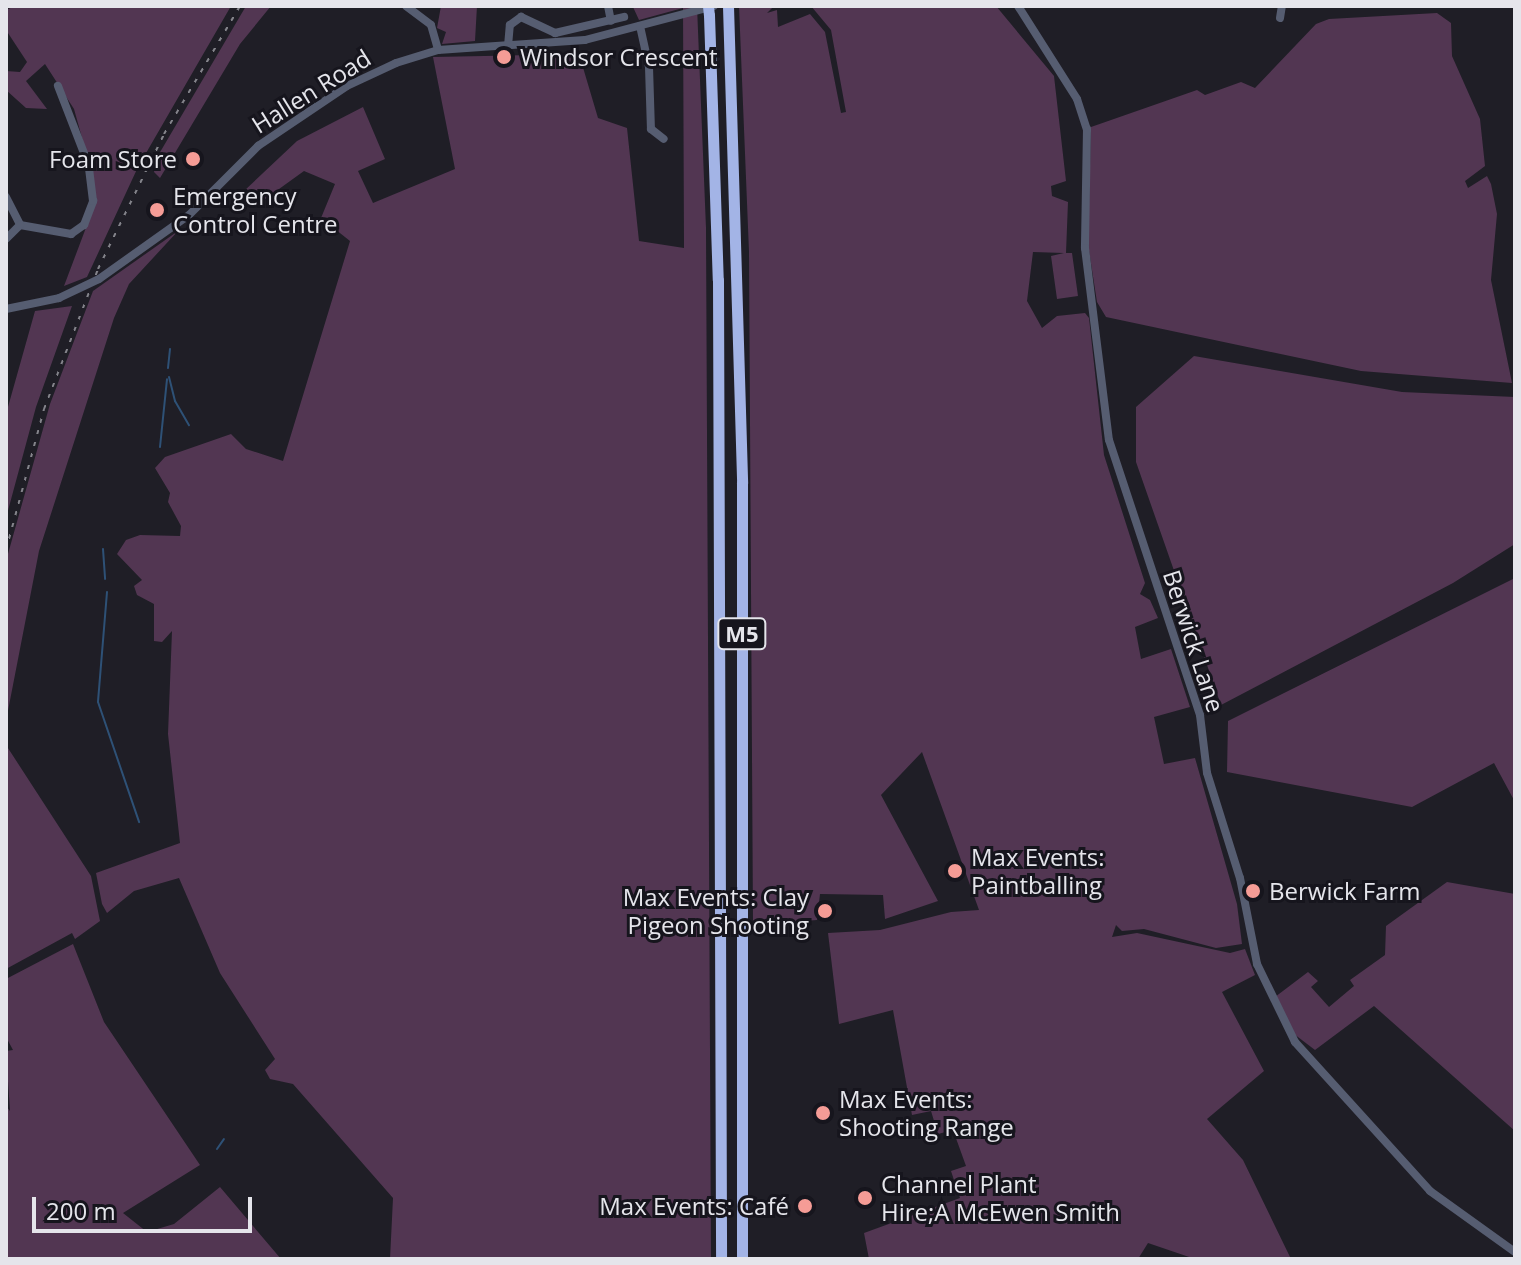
<!DOCTYPE html>
<html>
<head>
<meta charset="utf-8">
<style>
	body { margin:0 }
	#map { position:relative; width:1521px; height:1265px; overflow:hidden; background:#1f1e26; font-family:"Open Sans",sans-serif }
	div>[style] { position:absolute }
	[style*='--x'] { left:calc(var(--x)*1px); top:calc(var(--y)*1px); width:calc(var(--w)*1px); rotate:calc(var(--a)*1deg) }
	.green>* { inset:0; background:#523652 }
	.stream>* { height:2px; margin:-1px; padding:0 1px; transform-origin:1px; border-radius:1px; background:#2e5176 }
	.minor>* { height:8px; margin:-4px; padding:0 4px; transform-origin:4px; border-radius:4px; background:#565d71 }
	.highway>* { height:11px; margin:-5.5px; padding:0 5.5px; transform-origin:5.5px; border-radius:5.5px; background:#a3b4e6 }
	.rail>* { height:2px; margin-top:-1px; transform-origin:0; background:repeating-linear-gradient(90deg,#84848b 0 4px,transparent 0 12px) }
	.minor-bridge>* { height:8px; margin:-4px; padding:0 4px; transform-origin:4px; border-radius:4px; background:#565d71 }
	.highway-bridge>* { height:11px; margin:-5.5px; padding:0 5.5px; transform-origin:5.5px; border-radius:5.5px; background:#a3b4e6 }
	.dots>* { width:22px; height:22px; translate:-50% -50%; box-sizing:border-box; border:4px solid #16151d; border-radius:50% }
	span { translate:-50% -50%; white-space:nowrap; text-align:center; line-height:1.15; -webkit-text-stroke:6px #16151d; paint-order:stroke }
	.shield-label span { padding:2px 6px; background:#16151d; border:2px solid; border-radius:6px; -webkit-text-stroke-width:0 }
	.shield-label { font-size:22px; color:#e5e5eb; font-weight:700 }
	.poi-label { font-size:24px; color:#e5e5eb }
	.left { translate:0 -50%; text-align:left }
	.right { translate:-100% -50%; text-align:right }
	.street-label { font-size:24px; color:#e5e5eb }
	.frame { position:absolute; inset:0; border:8px solid #e5e5eb; pointer-events:none }
	.scale { position:absolute; left:32px; top:1197px; width:220px; height:36px; box-sizing:border-box; border:4px solid #e5e5eb; border-top:0; padding-left:10px; font-size:24px; line-height:28px; white-space:nowrap; color:#e5e5eb; -webkit-text-stroke:6px #16151d; paint-order:stroke }
</style>
</head>
<body>
<div id="map">
	<div class="green">
		<div style="clip-path:polygon(15px 6px,231px 6px,138px 167px,87px 277px,64px 286px,90px 217px,94px 181px,74px 109px,45px 64px,26px 81px,47px 109px,26px 108px,6px 90px,6px 71px,20px 72px,27px 62px,6px 30px,6px 10px)"></div>
		<div style="clip-path:polygon(246px 6px,271px 6px,240px 44px,160px 178px,154px 172px,156px 159px)"></div>
		<div style="clip-path:polygon(441px 6px,477px 6px,475px 41px,442px 44px,446px 32px,437px 28px)"></div>
		<div style="clip-path:polygon(697px 6px,706px 228px,711px 1259px,390px 1259px,393px 1198px,293px 1084px,270px 1079px,265px 1070px,275px 1059px,220px 973px,179px 878px,134px 891px,107px 913px,102px 904px,96px 873px,180px 843px,168px 734px,172px 631px,162px 642px,154px 641px,154px 604px,137px 595px,134px 586px,142px 580px,117px 554px,126px 540px,140px 535px,180px 536px,181px 526px,168px 502px,170px 493px,155px 468px,165px 457px,231px 434px,246px 449px,283px 461px,350px 241px,321px 218px,335px 184px,304px 171px,261px 202px,244px 191px,297px 141px,363px 107px,385px 159px,358px 171px,373px 203px,455px 169px,433px 57px,579px 54px,598px 118px,627px 128px,639px 241px,684px 248px,683px 8px,639px 20px,633px 7px)"></div>
		<div style="clip-path:polygon(739px 6px,774px 6px,767px 13px,777px 10px,778px 27px,810px 14px,825px 32px,841px 113px,846px 112px,831px 30px,811px 6px,996px 6px,1054px 76px,1066px 181px,1051px 186px,1052px 196px,1068px 202px,1066px 253px,1072px 253px,1078px 296px,1057px 299px,1051px 256px,1064px 253px,1033px 252px,1027px 301px,1042px 328px,1057px 316px,1085px 313px,1089px 318px,1104px 455px,1145px 583px,1140px 594px,1150px 600px,1158px 618px,1135px 627px,1141px 659px,1171px 649px,1190px 707px,1154px 717px,1164px 764px,1195px 758px,1237px 904px,1242px 944px,1216px 948px,1144px 929px,1122px 931px,1116px 925px,1112px 937px,1137px 933px,1230px 953px,1245px 949px,1255px 975px,1222px 992px,1264px 1071px,1207px 1119px,1243px 1160px,1291px 1259px,1195px 1259px,1148px 1243px,1138px 1259px,869px 1259px,864px 1233px,960px 1198px,951px 1171px,966px 1166px,953px 1130px,938px 1134px,931px 1111px,912px 1115px,893px 1010px,839px 1024px,828px 933px,880px 930px,951px 912px,979px 910px,922px 752px,881px 795px,938px 901px,885px 919px,883px 895px,820px 894px,817px 920px,753px 925px,749px 252px)"></div>
		<div style="clip-path:polygon(1437px 13px,1451px 23px,1452px 56px,1480px 119px,1485px 166px,1465px 181px,1468px 188px,1487px 176px,1491px 184px,1497px 214px,1491px 280px,1512px 383px,1361px 371px,1106px 317px,1097px 302px,1088px 244px,1091px 127px,1197px 90px,1205px 95px,1241px 82px,1255px 88px,1316px 24px,1329px 19px)"></div>
		<div style="clip-path:polygon(178px 231px,129px 284px,114px 318px,39px 551px,6px 721px,6px 561px,50px 404px,93px 291px)"></div>
		<div style="clip-path:polygon(72px 306px,36px 407px,6px 518px,6px 414px,35px 311px)"></div>
		<div style="clip-path:polygon(1194px 356px,1402px 392px,1515px 397px,1515px 544px,1453px 583px,1221px 705px,1136px 462px,1136px 407px)"></div>
		<div style="clip-path:polygon(1515px 578px,1515px 802px,1494px 763px,1412px 807px,1227px 772px,1228px 721px)"></div>
		<div style="clip-path:polygon(6px 745px,91px 876px,100px 921px,75px 939px,72px 933px,6px 969px)"></div>
		<div style="clip-path:polygon(1447px 882px,1515px 894px,1515px 1131px,1374px 1006px,1315px 1050px,1294px 1034px,1275px 997px,1308px 972px,1318px 981px,1311px 987px,1329px 1007px,1354px 986px,1350px 980px,1385px 955px,1386px 926px)"></div>
		<div style="clip-path:polygon(73px 944px,104px 1022px,200px 1165px,123px 1213px,147px 1232px,174px 1224px,220px 1187px,281px 1259px,6px 1259px,6px 1106px,10px 1111px,6px 1051px,13px 1050px,6px 1037px,6px 979px)"></div>
	</div>
	<div class="stream">
		<div style="--x:168;--y:368;--w:19;--a:-84"></div>
		<div style="--x:169;--y:377;--w:25;--a:76"></div>
		<div style="--x:175;--y:401;--w:28;--a:60"></div>
		<div style="--x:160;--y:447;--w:68;--a:-84.1"></div>
		<div style="--x:103;--y:549;--w:30;--a:86"></div>
		<div style="--x:107;--y:592;--w:110;--a:94.7"></div>
		<div style="--x:98;--y:702;--w:127;--a:71.1"></div>
		<div style="--x:217;--y:1149;--w:12;--a:-55"></div>
	</div>
	<div class="minor">
		<div style="--x:406;--y:6;--w:31;--a:37"></div>
		<div style="--x:431;--y:25;--w:26;--a:74"></div>
		<div style="--x:608;--y:6;--w:15;--a:79"></div>
		<div style="--x:1018;--y:6;--w:110;--a:57.6"></div>
		<div style="--x:1077;--y:99;--w:32;--a:72"></div>
		<div style="--x:1087;--y:129;--w:119;--a:91"></div>
		<div style="--x:1085;--y:248;--w:193;--a:82.9"></div>
		<div style="--x:1109;--y:440;--w:290;--a:71.7"></div>
		<div style="--x:1200;--y:715;--w:58;--a:83.1"></div>
		<div style="--x:1207;--y:773;--w:110;--a:72.6"></div>
		<div style="--x:1240;--y:878;--w:88;--a:78.8"></div>
		<div style="--x:1257;--y:964;--w:87;--a:64"></div>
		<div style="--x:1295;--y:1042;--w:201;--a:47.8"></div>
		<div style="--x:1430;--y:1191;--w:105;--a:35.7"></div>
		<div style="--x:1280;--y:18;--w:12;--a:-81"></div>
		<div style="--x:640;--y:26;--w:42;--a:77.6"></div>
		<div style="--x:649;--y:67;--w:62;--a:88.2"></div>
		<div style="--x:651;--y:129;--w:16;--a:38"></div>
		<div style="--x:508;--y:46;--w:21;--a:-85"></div>
		<div style="--x:510;--y:25;--w:14;--a:-36"></div>
		<div style="--x:521;--y:17;--w:38;--a:25"></div>
		<div style="--x:555;--y:33;--w:71;--a:-13.1"></div>
		<div style="--x:6;--y:197;--w:31;--a:63"></div>
		<div style="--x:20;--y:225;--w:52;--a:10"></div>
		<div style="--x:71;--y:234;--w:16;--a:-35"></div>
		<div style="--x:84;--y:225;--w:26;--a:-69"></div>
		<div style="--x:93;--y:201;--w:35;--a:-97"></div>
		<div style="--x:89;--y:166;--w:86;--a:-111.2"></div>
		<div style="--x:6;--y:239;--w:20;--a:-45"></div>
		<div style="--x:99;--y:279;--w:110;--a:-35.4"></div>
		<div style="--x:189;--y:215;--w:98;--a:-45"></div>
		<div style="--x:258;--y:146;--w:107;--a:-34"></div>
		<div style="--x:347;--y:86;--w:54;--a:-25.1"></div>
		<div style="--x:396;--y:63;--w:44;--a:-17.2"></div>
		<div style="--x:438;--y:50;--w:147;--a:-3.9"></div>
		<div style="--x:585;--y:40;--w:133;--a:-14.8"></div>
		<div style="--x:6;--y:309;--w:54;--a:-11.7"></div>
	</div>
	<div class="highway">
		<div style="--x:728;--y:6;--w:477;--a:88.3"></div>
		<div style="--x:742;--y:483;--w:776;--a:90"></div>
		<div style="--x:709;--y:15;--w:265;--a:88.1"></div>
		<div style="--x:718;--y:280;--w:979;--a:89.82"></div>
	</div>
	<div class="rail">
		<div style="--x:6;--y:550;--w:146;--a:-74.9"></div>
		<div style="--x:44;--y:409;--w:150;--a:-68.9"></div>
		<div style="--x:98;--y:269;--w:150;--a:-63.9"></div>
		<div style="--x:164;--y:134;--w:149;--a:-59.3"></div>
	</div>
	<div class="minor-bridge">
		<div style="--x:59;--y:298;--w:44;--a:-25.4"></div>
	</div>
	<div class="highway-bridge">
		<div style="--x:708;--y:6;--w:9;--a:84"></div>
	</div>
	<div class="dots">
		<div style="left:504px;top:57px;background:#f59c96"></div>
		<div style="left:193px;top:159px;background:#f59c96"></div>
		<div style="left:157px;top:210px;background:#f59c96"></div>
		<div style="left:955px;top:871px;background:#f59c96"></div>
		<div style="left:1253px;top:891px;background:#f59c96"></div>
		<div style="left:825px;top:911px;background:#f59c96"></div>
		<div style="left:823px;top:1113px;background:#f59c96"></div>
		<div style="left:865px;top:1198px;background:#f59c96"></div>
		<div style="left:805px;top:1206px;background:#f59c96"></div>
	</div>
	<div class="shield-label">
		<span style="left:742px;top:634px">M5</span>
	</div>
	<div class="poi-label">
		<span class="left" style="left:520px;top:57px">Windsor Crescent</span>
		<span class="right" style="left:177px;top:159px">Foam Store</span>
		<span class="left" style="left:173px;top:210px">Emergency<br>Control Centre</span>
		<span class="left" style="left:971px;top:871px">Max Events:<br>Paintballing</span>
		<span class="left" style="left:1269px;top:891px">Berwick Farm</span>
		<span class="right" style="left:809px;top:911px">Max Events: Clay<br>Pigeon Shooting</span>
		<span class="left" style="left:839px;top:1113px">Max Events:<br>Shooting Range</span>
		<span class="left" style="left:881px;top:1198px">Channel Plant<br>Hire;A McEwen Smith</span>
		<span class="right" style="left:789px;top:1206px">Max Events: Café</span>
	</div>
	<div class="street-label">
		<span style="left:311px;top:91px;rotate:-32deg">Hallen Road</span>
		<span style="left:1194px;top:641px;rotate:72deg">Berwick Lane</span>
	</div>
	<div class="frame"></div>
	<div class="scale">200 m</div>
</div>
</body>
</html>
